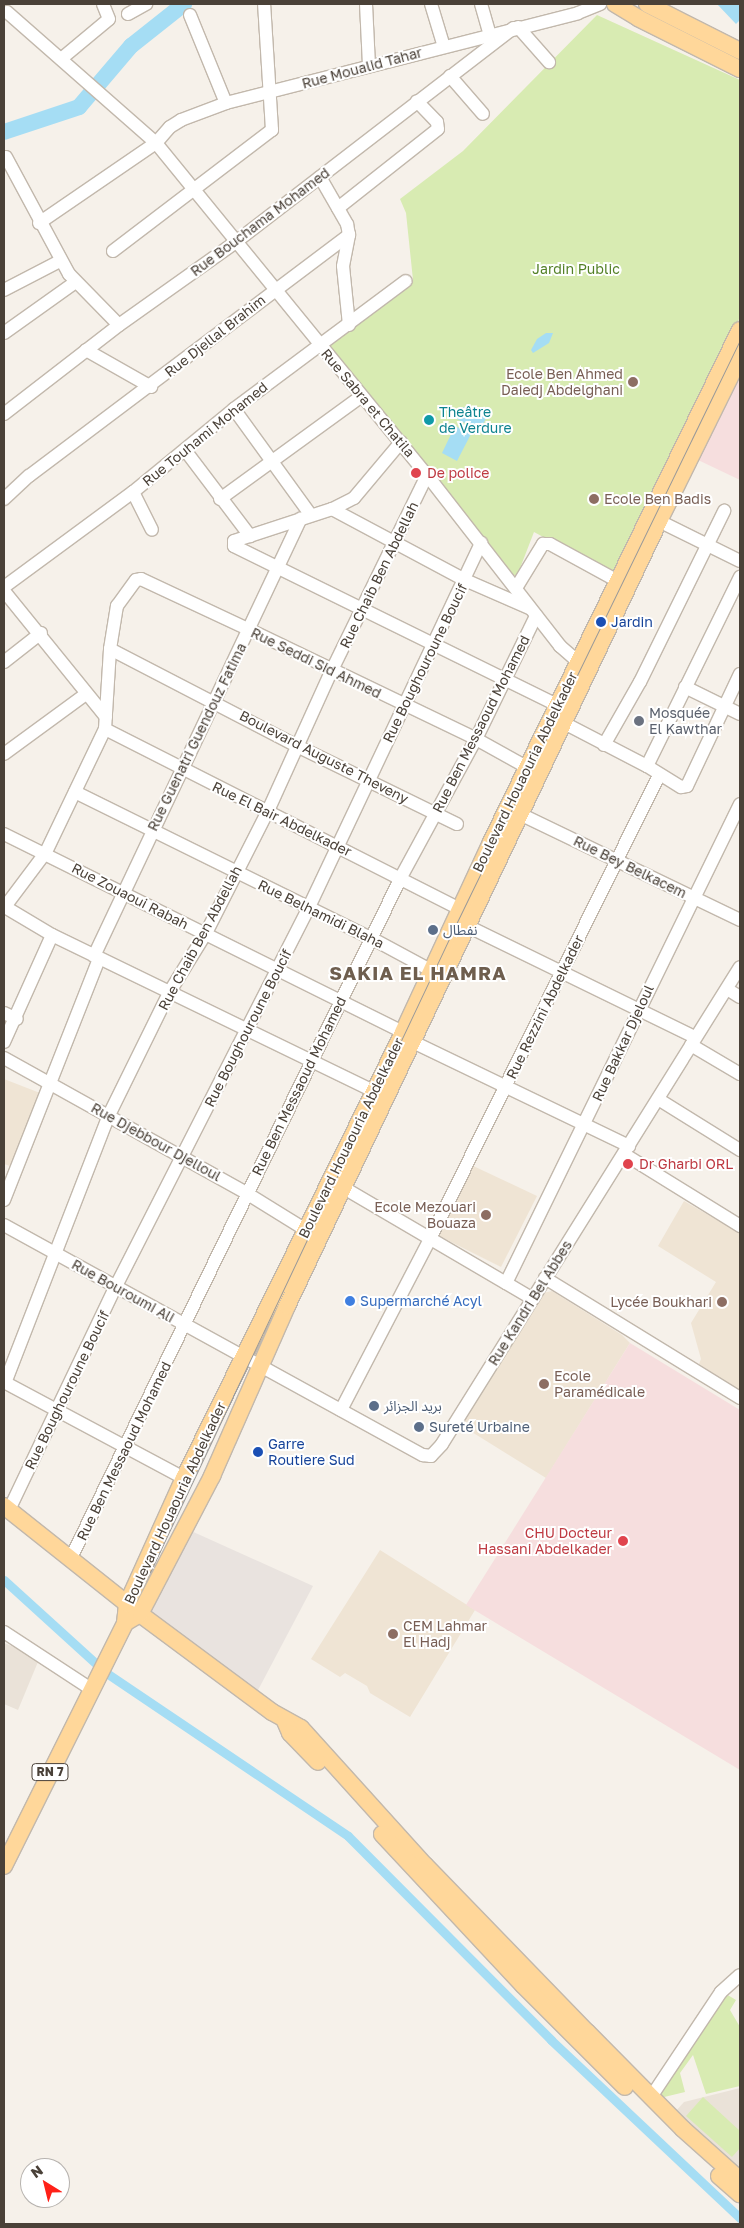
<!DOCTYPE html>
<html>
<head>
<meta charset="utf-8">
<style>
	body { margin:0 }
	#map { position:relative; width:744px; height:2228px; overflow:hidden; background:#f6f1ea; font-family:"Golos Text","Noto Sans Arabic",sans-serif }
	div>[style] { position:absolute }
	[style*='--x'] { left:calc(var(--x)*1px); top:calc(var(--y)*1px); width:calc(var(--w)*1px); rotate:calc(var(--a)*1deg) }
	.residential>* { inset:0; background:#eae2d8 }
	.industrial>* { inset:0; background:#e9e3df }
	.education>* { inset:0; background:#efe4d4 }
	.medical>* { inset:0; background:#f6dede }
	.green>* { inset:0; background:#d8ebb2 }
	.water>* { inset:0; background:#a5ddf4 }
	.canal>* { height:9px; margin:-4.5px; padding:0 4.5px; transform-origin:4.5px; border-radius:4.5px; background:#a5ddf4 }
	.river>* { height:16px; margin:-8px; padding:0 8px; transform-origin:8px; border-radius:8px; background:#a5ddf4 }
	.roads { filter:drop-shadow(1px 0 #c2b8ac) drop-shadow(-1px 0 #c2b8ac) drop-shadow(0 1px #c2b8ac) drop-shadow(0 -1px #c2b8ac) }
	.minor>* { height:12px; margin:-6px; padding:0 6px; transform-origin:6px; border-radius:6px; background:#fff }
	.major>* { height:16px; margin:-8px; padding:0 8px; transform-origin:8px; border-radius:8px; background:#ffd79a }
	.tram>* { height:1px; margin:-0.5px; padding:0 0.5px; transform-origin:0.5px; border-radius:0.5px; background:#999 }
	.dots>* { width:14px; height:14px; translate:-50% -50%; box-sizing:border-box; border:2px solid #fff; border-radius:50% }
	span { translate:-50% -50%; white-space:nowrap; text-align:center; line-height:1.15; -webkit-text-stroke:4px #fff; paint-order:stroke }
	.shield-label span { padding:1px 4px; background:#fff; border:1px solid; border-radius:4px; -webkit-text-stroke-width:0 }
	.shield-label { font-size:12px; color:#4a4138; font-weight:700 }
	.street-label { font-size:14px; color:#4a4138 }
	.park-label { font-size:14px; color:#538027 }
	.education-label { font-size:14px; color:#785e54 }
	.right { translate:-100% -50%; text-align:right }
	.left { translate:0 -50%; text-align:left }
	.culture-label { font-size:14px; color:#0d838f }
	.health-label { font-size:14px; color:#be3a42 }
	.transit-label { font-size:14px; color:#164399 }
	.worship-label { font-size:14px; color:#5b616d }
	.service-label { font-size:14px; color:#4e5e75 }
	.shop-label { font-size:14px; color:#366cbe }
	.district-label { font-size:19px; color:#6e5e4e; font-weight:700; letter-spacing:1px }
	.frame { position:absolute; inset:0; border:5px solid #4a4138; pointer-events:none }
	.north { position:absolute; left:20px; top:2158px; width:50px; height:50px; box-sizing:border-box; background:#fff; border:1px solid #b7b3af; border-radius:50%; rotate:324deg; font-size:14px; font-weight:700; line-height:20px; text-align:center; color:#4a4138 }
	.north::after { content:''; display:block; margin:auto; width:18px; height:22px; background:#ff2118; clip-path:polygon(50% 0,100% 100%,50% 72%,0 100%) }
</style>
</head>
<body>
<div id="map">
	<div class="residential">
		<div style="clip-path:polygon(4px 1643px,40px 1657px,18px 1710px,4px 1704px)"></div>
		<div style="clip-path:polygon(740px 2088px,740px 2169px,676px 2111px,684px 2102px)"></div>
	</div>
	<div class="industrial">
		<div style="clip-path:polygon(189px 1530px,313px 1586px,257px 1692px,148px 1612px)"></div>
	</div>
	<div class="education">
		<div style="clip-path:polygon(4px 1079px,40px 1093px,10px 1166px,4px 1164px)"></div>
		<div style="clip-path:polygon(469px 1164px,537px 1196px,501px 1267px,435px 1234px)"></div>
		<div style="clip-path:polygon(684px 1201px,740px 1233px,740px 1391px,699px 1364px,701px 1359px,691px 1323px,716px 1282px,658px 1246px)"></div>
		<div style="clip-path:polygon(552px 1291px,622px 1335px,630px 1343px,546px 1478px,459px 1424px,539px 1294px)"></div>
		<div style="clip-path:polygon(380px 1550px,475px 1610px,410px 1717px,370px 1693px,367px 1686px,345px 1673px,340px 1677px,311px 1659px)"></div>
	</div>
	<div class="medical">
		<div style="clip-path:polygon(740px 364px,740px 480px,698px 460px)"></div>
		<div style="clip-path:polygon(630px 1343px,740px 1410px,740px 1770px,466px 1605px)"></div>
	</div>
	<div class="green">
		<div style="clip-path:polygon(597px 15px,740px 80px,740px 317px,615px 576px,534px 532px,517px 576px,502px 571px,326px 345px,413px 280px,406px 213px,400px 199px,463px 151px)"></div>
		<div style="clip-path:polygon(726px 1994px,736px 2000px,730px 2010px,740px 2027px,740px 2086px,706px 2094px,693px 2055px,680px 2073px,685px 2092px,660px 2098px,659px 2094px)"></div>
		<div style="clip-path:polygon(703px 2097px,740px 2131px,740px 2148px,732px 2157px,686px 2116px)"></div>
	</div>
	<div class="water">
		<div style="clip-path:polygon(717px 4px,740px 4px,740px 20px,736px 24px)"></div>
		<div style="clip-path:polygon(546px 333px,553px 333px,549px 343px,533px 353px,531px 350px,537px 339px)"></div>
		<div style="clip-path:polygon(463px 407px,486px 418px,480px 431px,457px 419px)"></div>
		<div style="clip-path:polygon(455px 426px,471px 434px,457px 461px,442px 453px)"></div>
	</div>
	<div class="canal">
		<div style="--x:4;--y:1580;--w:137;--a:42.3"></div>
		<div style="--x:105;--y:1672;--w:293;--a:34"></div>
		<div style="--x:348;--y:1836;--w:288;--a:45.1"></div>
		<div style="--x:551;--y:2040;--w:260;--a:43.3"></div>
	</div>
	<div class="river">
		<div style="--x:4;--y:132;--w:79;--a:-18.4"></div>
		<div style="--x:79;--y:107;--w:80;--a:-49.6"></div>
		<div style="--x:131;--y:46;--w:68;--a:-38.4"></div>
	</div>
	<div class="roads">
		<div class="minor">
			<div style="--x:366;--y:4;--w:62;--a:87.2"></div>
			<div style="--x:431;--y:4;--w:45;--a:73.2"></div>
			<div style="--x:481;--y:4;--w:32;--a:74"></div>
			<div style="--x:7;--y:12;--w:198;--a:41.3"></div>
			<div style="--x:156;--y:143;--w:429;--a:50.8"></div>
			<div style="--x:427;--y:475;--w:217;--a:52.1"></div>
			<div style="--x:560;--y:646;--w:33;--a:41"></div>
			<div style="--x:128;--y:14;--w:21;--a:-29"></div>
			<div style="--x:190;--y:15;--w:95;--a:67.8"></div>
			<div style="--x:518;--y:27;--w:47;--a:48.5"></div>
			<div style="--x:61;--y:59;--w:62;--a:-39.8"></div>
			<div style="--x:109;--y:19;--w:16;--a:-112"></div>
			<div style="--x:450;--y:76;--w:50;--a:49"></div>
			<div style="--x:6;--y:157;--w:133;--a:61.7"></div>
			<div style="--x:69;--y:274;--w:71;--a:45.6"></div>
			<div style="--x:338;--y:208;--w:127;--a:-38.3"></div>
			<div style="--x:438;--y:129;--w:7;--a:-98"></div>
			<div style="--x:437;--y:122;--w:29;--a:-134"></div>
			<div style="--x:39;--y:223;--w:142;--a:-34.4"></div>
			<div style="--x:156;--y:143;--w:21;--a:-49"></div>
			<div style="--x:170;--y:127;--w:13;--a:-32"></div>
			<div style="--x:181;--y:120;--w:48;--a:-20.7"></div>
			<div style="--x:226;--y:103;--w:363;--a:-14.3"></div>
			<div style="--x:578;--y:13;--w:24;--a:-22"></div>
			<div style="--x:113;--y:251;--w:200;--a:-37.3"></div>
			<div style="--x:272;--y:130;--w:126;--a:-93.6"></div>
			<div style="--x:4;--y:290;--w:63;--a:-27.4"></div>
			<div style="--x:349;--y:325;--w:59;--a:-95.8"></div>
			<div style="--x:343;--y:266;--w:32;--a:-79"></div>
			<div style="--x:4;--y:333;--w:86;--a:-35.5"></div>
			<div style="--x:86;--y:350;--w:75;--a:29.6"></div>
			<div style="--x:234;--y:409;--w:130;--a:54.1"></div>
			<div style="--x:4;--y:414;--w:145;--a:-37.7"></div>
			<div style="--x:119;--y:325;--w:145;--a:-35.4"></div>
			<div style="--x:237;--y:241;--w:349;--a:-37.6"></div>
			<div style="--x:401;--y:442;--w:73;--a:130"></div>
			<div style="--x:354;--y:498;--w:25;--a:153"></div>
			<div style="--x:332;--y:509;--w:103;--a:161.9"></div>
			<div style="--x:234;--y:541;--w:5;--a:90"></div>
			<div style="--x:234;--y:546;--w:362;--a:26.2"></div>
			<div style="--x:185;--y:450;--w:108;--a:52.9"></div>
			<div style="--x:133;--y:492;--w:42;--a:63.4"></div>
			<div style="--x:4;--y:499;--w:34;--a:-43"></div>
			<div style="--x:29;--y:476;--w:401;--a:-37"></div>
			<div style="--x:349;--y:235;--w:11;--a:-100"></div>
			<div style="--x:347;--y:224;--w:54;--a:-119.9"></div>
			<div style="--x:220;--y:499;--w:175;--a:-36"></div>
			<div style="--x:332;--y:509;--w:151;--a:28.1"></div>
			<div style="--x:465;--y:580;--w:70;--a:23.6"></div>
			<div style="--x:659;--y:521;--w:90;--a:26.3"></div>
			<div style="--x:4;--y:587;--w:160;--a:-36.4"></div>
			<div style="--x:133;--y:492;--w:131;--a:-39.4"></div>
			<div style="--x:234;--y:409;--w:214;--a:-36.7"></div>
			<div style="--x:516;--y:588;--w:52;--a:-58.5"></div>
			<div style="--x:543;--y:544;--w:7;--a:0"></div>
			<div style="--x:550;--y:544;--w:77;--a:28.6"></div>
			<div style="--x:4;--y:591;--w:162;--a:51"></div>
			<div style="--x:110;--y:649;--w:211;--a:27.4"></div>
			<div style="--x:297;--y:746;--w:178;--a:26"></div>
			<div style="--x:4;--y:662;--w:47;--a:-38.1"></div>
			<div style="--x:685;--y:687;--w:61;--a:26.1"></div>
			<div style="--x:564;--y:723;--w:93;--a:27.4"></div>
			<div style="--x:647;--y:766;--w:40;--a:32"></div>
			<div style="--x:681;--y:787;--w:6;--a:-9"></div>
			<div style="--x:687;--y:786;--w:124;--a:-64.7"></div>
			<div style="--x:105;--y:729;--w:407;--a:26.9"></div>
			<div style="--x:604;--y:745;--w:73;--a:-60.3"></div>
			<div style="--x:640;--y:682;--w:191;--a:-63.8"></div>
			<div style="--x:4;--y:754;--w:102;--a:-36.2"></div>
			<div style="--x:647;--y:766;--w:211;--a:-63.8"></div>
			<div style="--x:75;--y:792;--w:330;--a:26.3"></div>
			<div style="--x:371;--y:938;--w:69;--a:28.4"></div>
			<div style="--x:520;--y:814;--w:244;--a:25.7"></div>
			<div style="--x:4;--y:834;--w:445;--a:26.4"></div>
			<div style="--x:5;--y:907;--w:55;--a:30.8"></div>
			<div style="--x:52;--y:935;--w:357;--a:25.9"></div>
			<div style="--x:4;--y:908;--w:70;--a:-53.1"></div>
			<div style="--x:46;--y:852;--w:136;--a:-64.4"></div>
			<div style="--x:105;--y:729;--w:80;--a:-86.4"></div>
			<div style="--x:110;--y:649;--w:44;--a:-80.8"></div>
			<div style="--x:117;--y:606;--w:32;--a:-54"></div>
			<div style="--x:136;--y:580;--w:5;--a:-11"></div>
			<div style="--x:141;--y:579;--w:120;--a:25.1"></div>
			<div style="--x:250;--y:630;--w:251;--a:25.7"></div>
			<div style="--x:476;--y:739;--w:60;--a:29.1"></div>
			<div style="--x:459;--y:922;--w:263;--a:26"></div>
			<div style="--x:94;--y:956;--w:484;--a:-64.7"></div>
			<div style="--x:727;--y:989;--w:15;--a:32"></div>
			<div style="--x:4;--y:1013;--w:14;--a:25"></div>
			<div style="--x:4;--y:1042;--w:117;--a:-65.8"></div>
			<div style="--x:413;--y:1042;--w:240;--a:25.7"></div>
			<div style="--x:691;--y:1045;--w:57;--a:30.6"></div>
			<div style="--x:4;--y:1058;--w:279;--a:29.1"></div>
			<div style="--x:248;--y:1194;--w:68;--a:31.8"></div>
			<div style="--x:658;--y:1099;--w:97;--a:31.9"></div>
			<div style="--x:624;--y:1154;--w:137;--a:31.8"></div>
			<div style="--x:344;--y:1188;--w:219;--a:30.4"></div>
			<div style="--x:4;--y:1200;--w:259;--a:-68.5"></div>
			<div style="--x:4;--y:1225;--w:478;--a:28.8"></div>
			<div style="--x:423;--y:1455;--w:8;--a:7"></div>
			<div style="--x:431;--y:1456;--w:16;--a:-47"></div>
			<div style="--x:442;--y:1444;--w:562;--a:-58.01"></div>
			<div style="--x:545;--y:1278;--w:229;--a:31.6"></div>
			<div style="--x:506;--y:1283;--w:533;--a:-63.96"></div>
			<div style="--x:4;--y:1382;--w:204;--a:28.1"></div>
			<div style="--x:5;--y:1383;--w:287;--a:-68.8"></div>
			<div style="--x:109;--y:1115;--w:136;--a:-63.8"></div>
			<div style="--x:169;--y:993;--w:70;--a:-58.3"></div>
			<div style="--x:206;--y:933;--w:135;--a:-63.1"></div>
			<div style="--x:267;--y:813;--w:157;--a:-65.6"></div>
			<div style="--x:332;--y:670;--w:217;--a:-64"></div>
			<div style="--x:341;--y:1410;--w:193;--a:-62.5"></div>
			<div style="--x:430;--y:1239;--w:517;--a:-63.73"></div>
			<div style="--x:9;--y:1510;--w:248;--a:-64.5"></div>
			<div style="--x:116;--y:1286;--w:425;--a:-63"></div>
			<div style="--x:309;--y:907;--w:403;--a:-64.7"></div>
			<div style="--x:70;--y:1560;--w:759;--a:-64.14"></div>
			<div style="--x:401;--y:877;--w:157;--a:-61.5"></div>
			<div style="--x:476;--y:739;--w:137;--a:-64"></div>
			<div style="--x:4;--y:1632;--w:104;--a:33.2"></div>
			<div style="--x:651;--y:2097;--w:126;--a:-56.3"></div>
			<div style="--x:721;--y:1992;--w:25;--a:-42"></div>
		</div>
		<div class="major">
			<div style="--x:615;--y:4;--w:27;--a:31"></div>
			<div style="--x:638;--y:18;--w:114;--a:26.6"></div>
			<div style="--x:647;--y:4;--w:104;--a:26.8"></div>
			<div style="--x:4;--y:1506;--w:174;--a:38.5"></div>
			<div style="--x:140;--y:1614;--w:164;--a:36.6"></div>
			<div style="--x:272;--y:1712;--w:33;--a:29"></div>
			<div style="--x:301;--y:1728;--w:185;--a:47.9"></div>
			<div style="--x:425;--y:1865;--w:233;--a:45.9"></div>
			<div style="--x:587;--y:2032;--w:136;--a:45.3"></div>
			<div style="--x:683;--y:2129;--w:76;--a:41.8"></div>
			<div style="--x:125;--y:1623;--w:17;--a:-31"></div>
			<div style="--x:140;--y:1614;--w:156;--a:-62.4"></div>
			<div style="--x:212;--y:1476;--w:186;--a:-66.2"></div>
			<div style="--x:287;--y:1306;--w:869;--a:-64.64"></div>
			<div style="--x:659;--y:521;--w:183;--a:-63.7"></div>
			<div style="--x:285;--y:1721;--w:13;--a:67"></div>
			<div style="--x:290;--y:1733;--w:40;--a:46"></div>
			<div style="--x:382;--y:1834;--w:207;--a:47"></div>
			<div style="--x:523;--y:1985;--w:144;--a:45"></div>
			<div style="--x:4;--y:1866;--w:271;--a:-63.5"></div>
			<div style="--x:125;--y:1623;--w:19;--a:-84"></div>
			<div style="--x:127;--y:1604;--w:138;--a:-65.7"></div>
			<div style="--x:184;--y:1478;--w:497;--a:-63.8"></div>
			<div style="--x:403;--y:1032;--w:209;--a:-65.1"></div>
			<div style="--x:491;--y:842;--w:569;--a:-64.07"></div>
			<div style="--x:719;--y:2176;--w:28;--a:41"></div>
		</div>
	</div>
	<div class="tram">
		<div style="--x:150;--y:1572;--w:719;--a:-64.72"></div>
		<div style="--x:457;--y:922;--w:647;--a:-64.07"></div>
	</div>
	<div class="dots">
		<div style="left:633px;top:382px;background:#8d6e63"></div>
		<div style="left:429px;top:420px;background:#0f9aa8"></div>
		<div style="left:416px;top:473px;background:#e0444e"></div>
		<div style="left:594px;top:499px;background:#8d6e63"></div>
		<div style="left:601px;top:622px;background:#1a4fb4"></div>
		<div style="left:639px;top:721px;background:#6b7280"></div>
		<div style="left:433px;top:930px;background:#5c6f8a"></div>
		<div style="left:628px;top:1164px;background:#e0444e"></div>
		<div style="left:486px;top:1215px;background:#8d6e63"></div>
		<div style="left:350px;top:1301px;background:#3f7fe0"></div>
		<div style="left:722px;top:1302px;background:#8d6e63"></div>
		<div style="left:544px;top:1384px;background:#8d6e63"></div>
		<div style="left:374px;top:1406px;background:#5c6f8a"></div>
		<div style="left:419px;top:1427px;background:#5c6f8a"></div>
		<div style="left:258px;top:1452px;background:#1a4fb4"></div>
		<div style="left:623px;top:1541px;background:#e0444e"></div>
		<div style="left:393px;top:1634px;background:#8d6e63"></div>
	</div>
	<div class="shield-label">
		<span style="left:50px;top:1772px">RN 7</span>
	</div>
	<div class="street-label">
		<span style="left:362px;top:68px;rotate:-15deg">Rue Moualid Tahar</span>
		<span style="left:260px;top:222px;rotate:-37deg">Rue Bouchama Mohamed</span>
		<span style="left:215px;top:336px;rotate:-38deg">Rue Djellal Brahim</span>
		<span style="left:368px;top:403px;rotate:50deg">Rue Sabra et Chatila</span>
		<span style="left:205px;top:434px;rotate:-39deg">Rue Touhami Mohamed</span>
		<span style="left:379px;top:575px;rotate:-64deg">Rue Chaib Ben Abdellah</span>
		<span style="left:316px;top:663px;rotate:26deg">Rue Seddi Sid Ahmed</span>
		<span style="left:425px;top:663px;rotate:-64deg">Rue Boughouroune Boucif</span>
		<span style="left:481px;top:724px;rotate:-63deg">Rue Ben Messaoud Mohamed</span>
		<span style="left:197px;top:737px;rotate:-64deg">Rue Guenatri Guendouz Fatima</span>
		<span style="left:324px;top:757px;rotate:27deg">Boulevard Auguste Theveny</span>
		<span style="left:525px;top:772px;rotate:-64deg">Boulevard Houaouria Abdelkader</span>
		<span style="left:282px;top:819px;rotate:26deg">Rue El Bair Abdelkader</span>
		<span style="left:630px;top:867px;rotate:26deg">Rue Bey Belkacem</span>
		<span style="left:130px;top:896px;rotate:27deg">Rue Zouaoui Rabah</span>
		<span style="left:321px;top:914px;rotate:26deg">Rue Belhamidi Blaha</span>
		<span style="left:200px;top:938px;rotate:-62deg">Rue Chaib Ben Abdellah</span>
		<span style="left:545px;top:1007px;rotate:-64deg">Rue Rezzini Abdelkader</span>
		<span style="left:248px;top:1028px;rotate:-63deg">Rue Boughouroune Boucif</span>
		<span style="left:623px;top:1043px;rotate:-65deg">Rue Bakkar Djeloul</span>
		<span style="left:299px;top:1086px;rotate:-64deg">Rue Ben Messaoud Mohamed</span>
		<span style="left:351px;top:1138px;rotate:-64deg">Boulevard Houaouria Abdelkader</span>
		<span style="left:156px;top:1142px;rotate:29deg">Rue Djebbour Djelloul</span>
		<span style="left:123px;top:1291px;rotate:29deg">Rue Bouroumi Ali</span>
		<span style="left:530px;top:1303px;rotate:-58deg">Rue Kandri Bel Abbes</span>
		<span style="left:67px;top:1390px;rotate:-64deg">Rue Boughouroune Boucif</span>
		<span style="left:124px;top:1451px;rotate:-64deg">Rue Ben Messaoud Mohamed</span>
		<span style="left:175px;top:1503px;rotate:-65deg">Boulevard Houaouria Abdelkader</span>
	</div>
	<div class="park-label">
		<span style="left:576px;top:269px">Jardin Public</span>
	</div>
	<div class="education-label">
		<span class="right" style="left:623px;top:382px">Ecole Ben Ahmed<br>Daiedj Abdelghani</span>
		<span class="left" style="left:604px;top:499px">Ecole Ben Badis</span>
		<span class="right" style="left:476px;top:1215px">Ecole Mezouari<br>Bouaza</span>
		<span class="right" style="left:712px;top:1302px">Lycée Boukhari</span>
		<span class="left" style="left:554px;top:1384px">Ecole<br>Paramédicale</span>
		<span class="left" style="left:403px;top:1634px">CEM Lahmar<br>El Hadj</span>
	</div>
	<div class="culture-label">
		<span class="left" style="left:439px;top:420px">Theâtre<br>de Verdure</span>
	</div>
	<div class="health-label">
		<span class="left" style="left:427px;top:473px">De police</span>
		<span class="left" style="left:639px;top:1164px">Dr Gharbi ORL</span>
		<span class="right" style="left:612px;top:1541px">CHU Docteur<br>Hassani Abdelkader</span>
	</div>
	<div class="transit-label">
		<span class="left" style="left:611px;top:622px">Jardin</span>
		<span class="left" style="left:268px;top:1452px">Garre<br>Routiere Sud</span>
	</div>
	<div class="worship-label">
		<span class="left" style="left:649px;top:721px">Mosquée<br>El Kawthar</span>
	</div>
	<div class="service-label">
		<span class="left" style="left:443px;top:930px">نفطال</span>
		<span class="left" style="left:384px;top:1406px">بريد الجزائر</span>
		<span class="left" style="left:429px;top:1427px">Sureté Urbaine</span>
	</div>
	<div class="shop-label">
		<span class="left" style="left:360px;top:1301px">Supermarché Acyl</span>
	</div>
	<div class="district-label">
		<span style="left:418px;top:973px">SAKIA EL HAMRA</span>
	</div>
	<div class="frame"></div>
	<div class="north">N</div>
</div>
</body>
</html>
